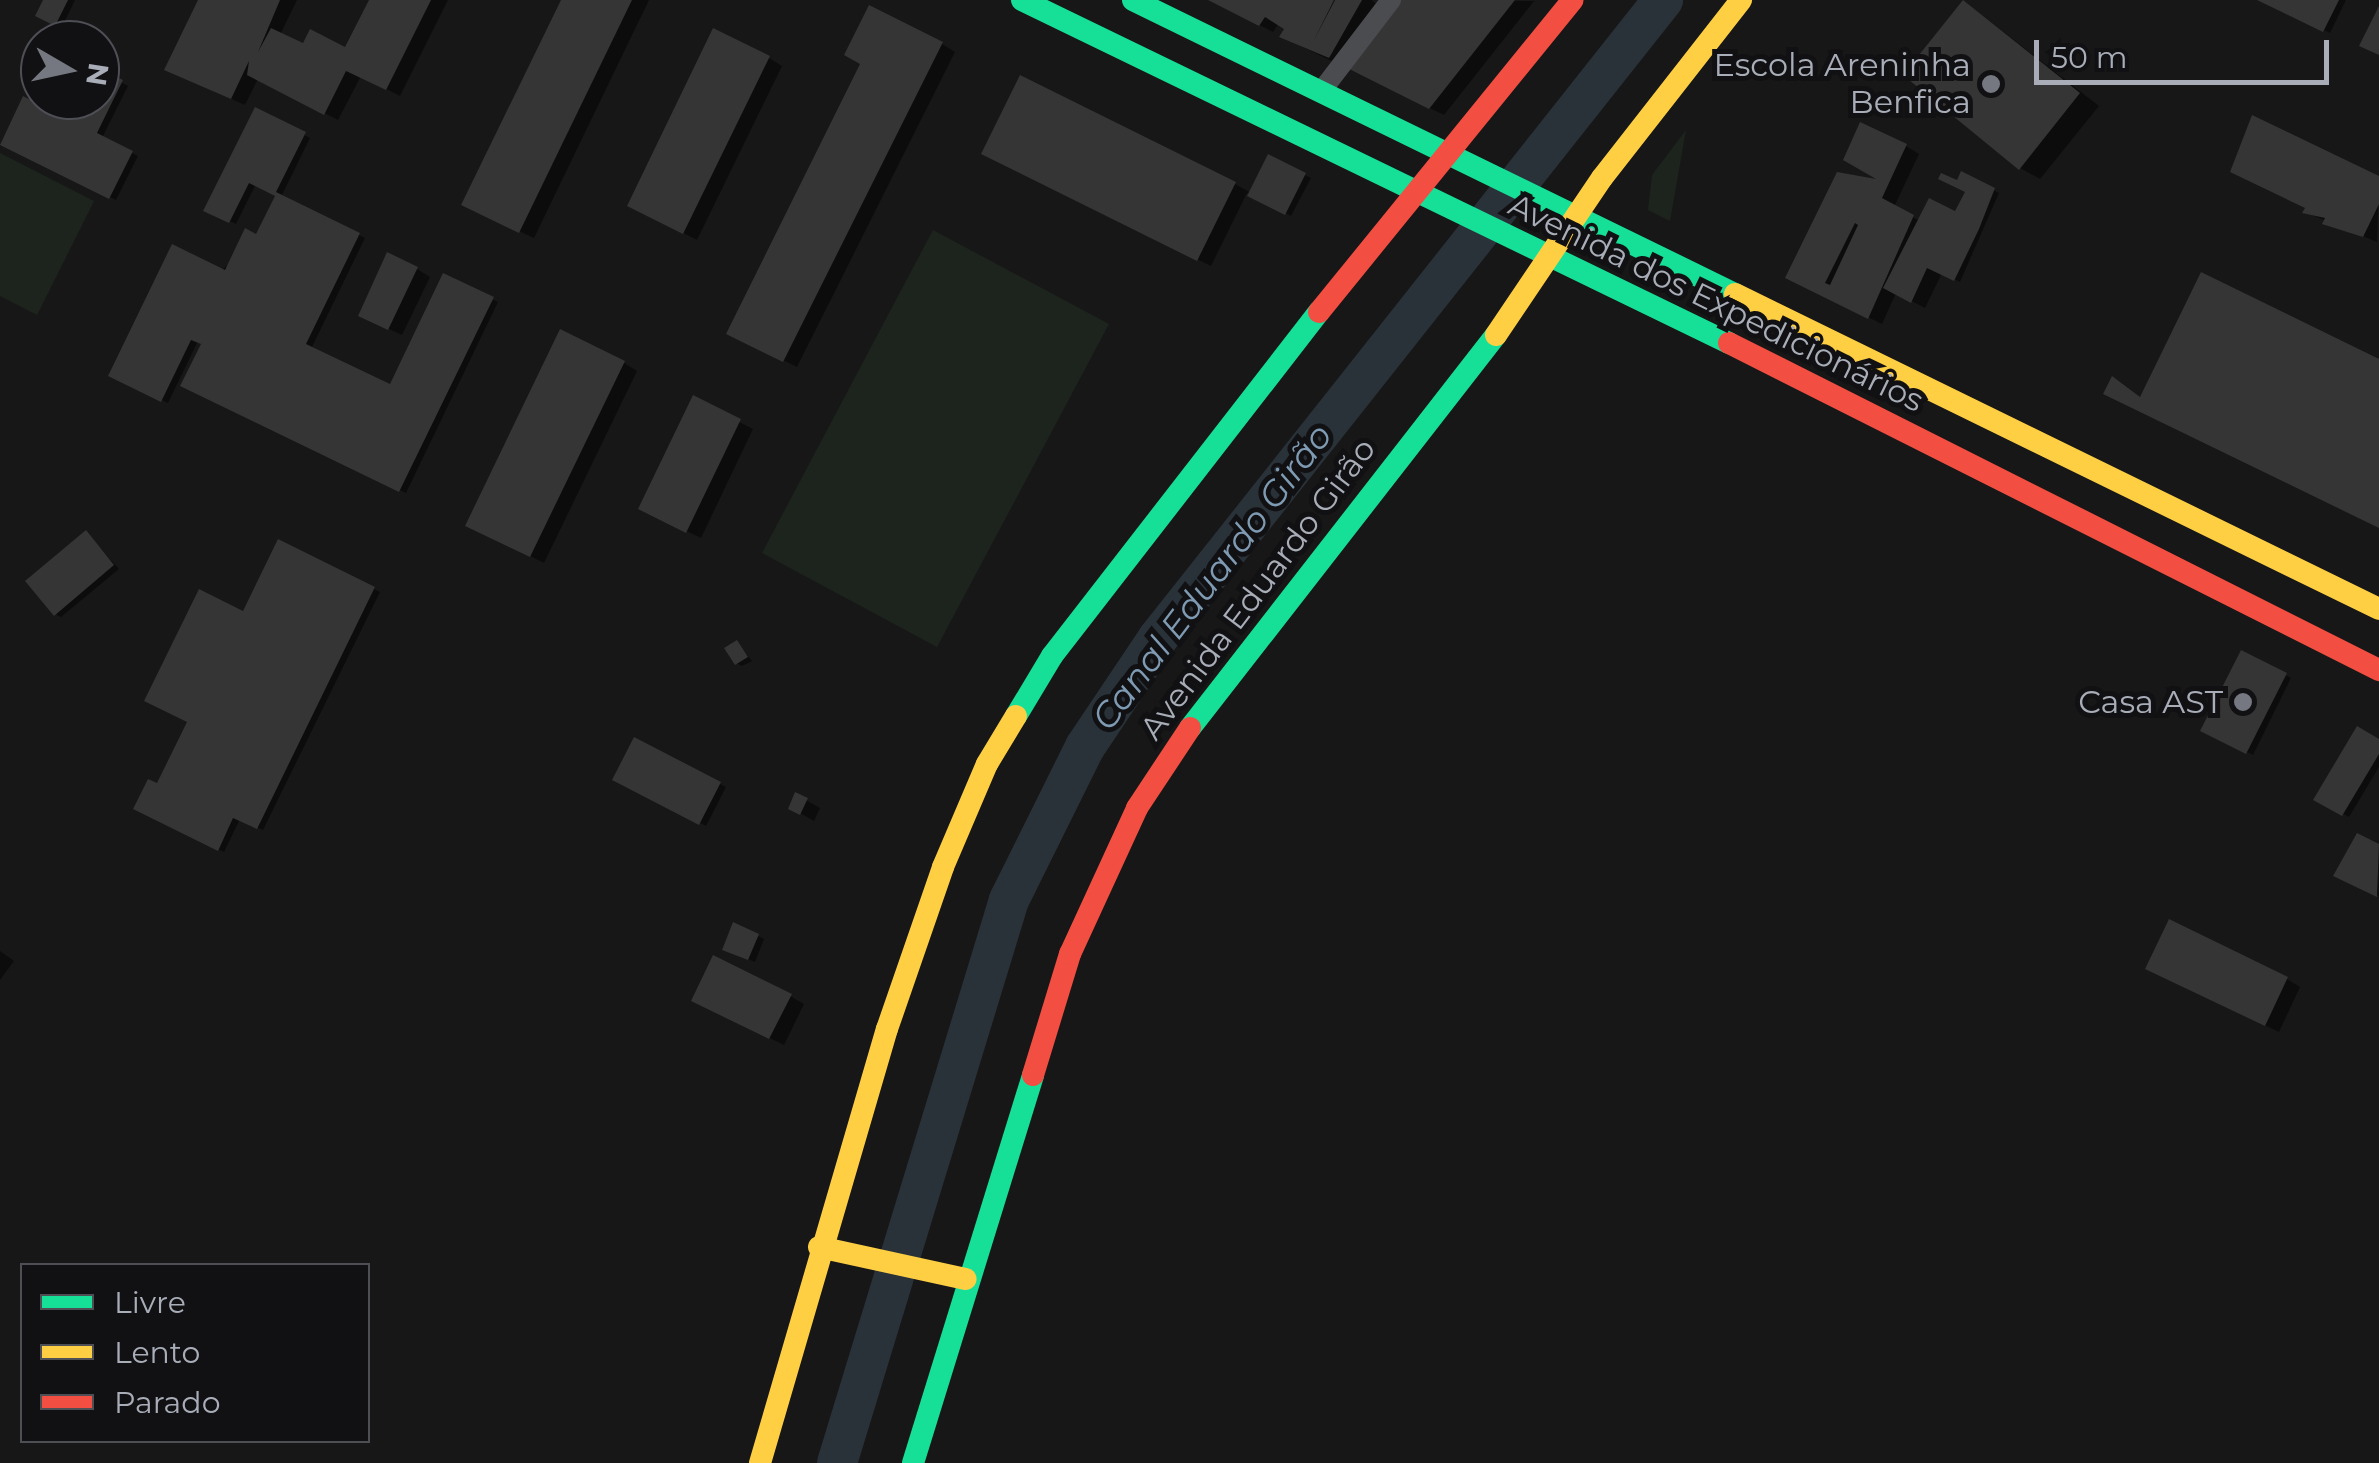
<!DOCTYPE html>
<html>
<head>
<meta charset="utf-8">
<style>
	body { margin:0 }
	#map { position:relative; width:2379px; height:1463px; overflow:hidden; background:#171717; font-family:Montserrat,sans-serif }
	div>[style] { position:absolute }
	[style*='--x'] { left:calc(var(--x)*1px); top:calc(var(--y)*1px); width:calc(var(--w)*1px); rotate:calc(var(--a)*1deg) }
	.green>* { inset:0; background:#1d241e }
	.shadow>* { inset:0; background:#0007 }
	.canal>* { height:40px; margin:-20px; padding:0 20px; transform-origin:20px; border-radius:20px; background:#2a3239 }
	.building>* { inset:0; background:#353536 }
	.lane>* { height:20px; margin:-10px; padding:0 10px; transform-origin:10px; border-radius:10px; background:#4b4c50 }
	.fast>* { height:22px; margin:-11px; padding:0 11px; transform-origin:11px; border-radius:11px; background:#16e098 }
	.slow>* { height:22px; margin:-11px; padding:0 11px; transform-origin:11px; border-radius:11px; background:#ffcf43 }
	.jam>* { height:22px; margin:-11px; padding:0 11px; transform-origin:11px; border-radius:11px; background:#f24e42 }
	.dots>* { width:28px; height:28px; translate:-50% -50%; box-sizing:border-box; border:5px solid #111113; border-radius:50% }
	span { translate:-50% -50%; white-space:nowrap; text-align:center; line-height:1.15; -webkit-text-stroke:10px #111113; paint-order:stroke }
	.poi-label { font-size:32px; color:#a8adb8 }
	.right { translate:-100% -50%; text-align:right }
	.street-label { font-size:32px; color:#a8adb8 }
	.water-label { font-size:35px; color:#7f9bb3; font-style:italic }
	.legend { position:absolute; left:20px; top:1263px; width:350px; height:180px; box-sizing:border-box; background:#111113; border:2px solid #4d4f55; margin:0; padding:12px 18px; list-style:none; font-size:30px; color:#a8adb8 }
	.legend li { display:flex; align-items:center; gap:20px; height:50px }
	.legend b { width:50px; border:2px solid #4d4f55 }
	.north { position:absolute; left:20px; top:20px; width:100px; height:100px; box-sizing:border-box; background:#111113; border:2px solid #4d4f55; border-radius:50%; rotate:99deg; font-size:28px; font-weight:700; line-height:40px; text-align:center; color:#a8adb8 }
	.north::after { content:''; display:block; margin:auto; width:35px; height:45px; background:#757880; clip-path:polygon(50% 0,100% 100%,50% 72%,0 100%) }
	.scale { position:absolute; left:2034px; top:40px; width:295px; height:45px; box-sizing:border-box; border:5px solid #a8adb8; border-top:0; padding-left:12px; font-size:30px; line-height:35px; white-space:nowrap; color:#a8adb8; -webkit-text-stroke:8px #111113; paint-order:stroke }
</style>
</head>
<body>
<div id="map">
	<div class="green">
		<div style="clip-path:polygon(1686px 130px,1670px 221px,1648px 210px,1652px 175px)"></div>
		<div style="clip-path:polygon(0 153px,94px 201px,37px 315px,0 296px)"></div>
		<div style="clip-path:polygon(933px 230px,1109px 324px,937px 647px,762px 553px)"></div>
	</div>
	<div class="shadow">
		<div style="clip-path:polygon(46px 0,75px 0,62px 27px,38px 15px)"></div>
		<div style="clip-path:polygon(201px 0,297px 0,280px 35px,304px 46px,346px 51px,373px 0,448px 0,400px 96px,361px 76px,338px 120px,258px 79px,245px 105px,180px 76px)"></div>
		<div style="clip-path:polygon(563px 0,649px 0,534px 238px,478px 212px)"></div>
		<div style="clip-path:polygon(1211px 0,1372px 0,1382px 11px,1404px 0,1534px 1px,1444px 115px,1288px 40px,1288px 28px,1279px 23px,1273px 32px)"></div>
		<div style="clip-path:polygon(2262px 0,2346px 0,2330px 33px)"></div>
		<div style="clip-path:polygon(1965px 2px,2099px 106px,2040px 179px,2020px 168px)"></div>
		<div style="clip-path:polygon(942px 44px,955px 52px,797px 367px,742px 340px)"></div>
		<div style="clip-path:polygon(769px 58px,782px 66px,697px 240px,643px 213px)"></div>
		<div style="clip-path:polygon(100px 71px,128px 86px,102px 138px,138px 156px,116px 200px,3px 144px,53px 114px,60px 100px,100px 100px)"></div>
		<div style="clip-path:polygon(256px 110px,310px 138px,281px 197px,365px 238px,311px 349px,391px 388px,444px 276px,498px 302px,406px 493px,183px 385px,204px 344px,198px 341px,168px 403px,111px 375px,257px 237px,278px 195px,256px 184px,236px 224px,207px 210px)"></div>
		<div style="clip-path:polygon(1906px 146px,1919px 154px,1894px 207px,1920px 221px,1954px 213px,1968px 191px,1958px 183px,1962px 174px,1999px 193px,1960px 282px,1942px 273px,1925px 308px,1896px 293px,1882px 324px,1802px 285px,1886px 183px)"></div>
		<div style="clip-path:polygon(1269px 157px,1311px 178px,1291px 216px,1247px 193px,1211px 266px,997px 161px,1235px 184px,1251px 193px)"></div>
		<div style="clip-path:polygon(2379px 179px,2377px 242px,2305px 212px,2307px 208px)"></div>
		<div style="clip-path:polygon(417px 269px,430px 277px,402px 335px,374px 322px)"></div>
		<div style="clip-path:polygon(624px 363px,637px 371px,544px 563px,482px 532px)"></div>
		<div style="clip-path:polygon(694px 399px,753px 429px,701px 538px,655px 516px)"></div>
		<div style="clip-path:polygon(86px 533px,119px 569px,61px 617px,55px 614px)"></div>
		<div style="clip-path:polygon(279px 542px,380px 592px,263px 830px,240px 819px,224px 852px,137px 808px,158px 787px)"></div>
		<div style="clip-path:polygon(737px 643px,752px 661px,742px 666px,736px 663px)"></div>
		<div style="clip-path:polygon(2242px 653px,2291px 678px,2253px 755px,2203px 730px)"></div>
		<div style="clip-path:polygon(635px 740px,726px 787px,706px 826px,615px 779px)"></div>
		<div style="clip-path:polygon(2379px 741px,2379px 767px,2349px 817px,2317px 799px)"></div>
		<div style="clip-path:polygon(797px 795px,820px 808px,814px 821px,791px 808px)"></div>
		<div style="clip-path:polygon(2358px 836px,2379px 847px,2379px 896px,2336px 875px)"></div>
		<div style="clip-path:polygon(758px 936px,764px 939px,755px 962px,731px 952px)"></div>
		<div style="clip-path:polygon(0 951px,14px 961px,0 980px)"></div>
		<div style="clip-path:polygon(2162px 975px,2287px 979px,2300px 987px,2279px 1032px)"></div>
		<div style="clip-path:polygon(790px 996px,804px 1004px,784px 1045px,708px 1008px)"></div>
	</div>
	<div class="canal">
		<div style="--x:837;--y:1463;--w:589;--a:-73.01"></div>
		<div style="--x:1009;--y:900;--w:171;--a:-63.6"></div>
		<div style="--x:1085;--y:747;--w:131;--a:-56.2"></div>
		<div style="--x:1158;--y:638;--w:814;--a:-51.64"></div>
	</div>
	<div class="building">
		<div style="clip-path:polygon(43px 0,68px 0,55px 26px,35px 16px)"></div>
		<div style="clip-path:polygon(198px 0,280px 0,258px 52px,271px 28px,303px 43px,310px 29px,345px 47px,369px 0,431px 0,386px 90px,346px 71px,324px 115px,247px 75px,249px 61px,231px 99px,164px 70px)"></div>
		<div style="clip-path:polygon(561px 0,632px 0,519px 233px,461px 205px)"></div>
		<div style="clip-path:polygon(1208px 0,1334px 0,1313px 42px,1335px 0,1362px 0,1329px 58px,1279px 37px,1284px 29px,1265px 17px,1259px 26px)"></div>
		<div style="clip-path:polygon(1401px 0,1515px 0,1429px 109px,1347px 68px)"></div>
		<div style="clip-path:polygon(1963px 0,2080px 93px,2019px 170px,1903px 75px)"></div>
		<div style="clip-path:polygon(2257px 0,2339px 0,2323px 32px)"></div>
		<div style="clip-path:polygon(869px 5px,943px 42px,783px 362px,726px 334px,860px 64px,844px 55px)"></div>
		<div style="clip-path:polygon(2379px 6px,2379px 55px,2359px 46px)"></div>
		<div style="clip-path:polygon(713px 28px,770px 56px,683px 234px,627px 206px)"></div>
		<div style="clip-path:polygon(100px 69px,123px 80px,97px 133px,133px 151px,109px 199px,0 145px,23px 96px,52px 111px,57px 100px,100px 100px)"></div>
		<div style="clip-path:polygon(1020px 75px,1236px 182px,1197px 261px,981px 154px)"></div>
		<div style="clip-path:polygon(255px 107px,306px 132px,276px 192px,360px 233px,306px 344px,390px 384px,443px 273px,494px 297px,399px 492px,180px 386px,201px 344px,191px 340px,161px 402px,108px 376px,172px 244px,225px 270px,245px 228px,256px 234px,275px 196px,249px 183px,229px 223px,203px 211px)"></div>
		<div style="clip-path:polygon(2252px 115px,2379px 176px,2379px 204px,2363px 237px,2322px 224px,2325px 218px,2302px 213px,2305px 208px,2230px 172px)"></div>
		<div style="clip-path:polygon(evenodd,1860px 122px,1907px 144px,1882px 198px,1914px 215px,1868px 319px,1785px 278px,1837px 172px,1876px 179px,1843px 160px,1860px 122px,1855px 223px,1858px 225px,1830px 285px,1825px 283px,1855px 223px)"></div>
		<div style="clip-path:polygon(1268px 154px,1306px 173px,1285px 215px,1247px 196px)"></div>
		<div style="clip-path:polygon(1961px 171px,1995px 188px,1979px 229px,1954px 281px,1927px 268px,1911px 303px,1883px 288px,1929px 198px,1955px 211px,1965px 192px,1938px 179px,1941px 173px,1957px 180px)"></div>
		<div style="clip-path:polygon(387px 252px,418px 267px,388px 330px,358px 316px)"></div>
		<div style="clip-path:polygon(2201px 272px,2379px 359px,2379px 528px,2103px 394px,2112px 376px,2140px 397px)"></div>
		<div style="clip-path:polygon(560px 329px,625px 361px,530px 557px,465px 526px)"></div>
		<div style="clip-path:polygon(693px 395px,741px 419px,686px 533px,638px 509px)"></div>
		<div style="clip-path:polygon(86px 530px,114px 565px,54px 616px,25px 581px)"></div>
		<div style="clip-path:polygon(278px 539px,375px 587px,257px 829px,233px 818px,218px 851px,133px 809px,148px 779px,157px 783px,187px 722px,144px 701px,199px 589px,243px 611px)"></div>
		<div style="clip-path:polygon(737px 640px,748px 657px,735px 665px,724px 648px)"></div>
		<div style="clip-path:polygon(2241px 650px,2287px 673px,2246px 754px,2200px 731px)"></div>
		<div style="clip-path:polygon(2357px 726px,2379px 739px,2379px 754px,2342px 816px,2313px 800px)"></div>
		<div style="clip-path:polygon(634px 737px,721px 782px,699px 825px,612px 780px)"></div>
		<div style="clip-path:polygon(795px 792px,808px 798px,800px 815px,788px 809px)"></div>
		<div style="clip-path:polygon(2357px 833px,2379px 844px,2377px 897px,2333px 876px)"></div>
		<div style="clip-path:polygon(2169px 919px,2288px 977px,2265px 1026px,2145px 969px)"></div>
		<div style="clip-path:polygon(733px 922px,759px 934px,748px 960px,722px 950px)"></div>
		<div style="clip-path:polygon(713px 955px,792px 994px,769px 1039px,691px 1001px)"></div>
	</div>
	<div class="lane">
		<div style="--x:1323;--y:89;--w:112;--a:-52.6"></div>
	</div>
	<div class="fast">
		<div style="--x:1022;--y:0;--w:786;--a:25.88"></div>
		<div style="--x:1133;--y:0;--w:670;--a:26.03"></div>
		<div style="--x:1016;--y:716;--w:70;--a:-59"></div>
		<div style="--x:1052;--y:656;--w:435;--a:-52.2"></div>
		<div style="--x:1190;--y:728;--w:498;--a:-52.1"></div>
		<div style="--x:913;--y:1463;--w:406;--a:-72.8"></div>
	</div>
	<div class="slow">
		<div style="--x:1735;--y:294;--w:717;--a:26.06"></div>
		<div style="--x:1496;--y:335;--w:189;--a:-56"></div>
		<div style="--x:1602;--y:178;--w:226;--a:-52"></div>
		<div style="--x:819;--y:1247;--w:150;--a:12.3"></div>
		<div style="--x:760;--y:1463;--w:452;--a:-73.7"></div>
		<div style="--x:887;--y:1029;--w:171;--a:-70.9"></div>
		<div style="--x:943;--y:867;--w:112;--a:-66.9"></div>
		<div style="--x:987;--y:764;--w:56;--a:-58.9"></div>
	</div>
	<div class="jam">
		<div style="--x:1319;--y:312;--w:402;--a:-50.9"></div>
		<div style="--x:1729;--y:343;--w:728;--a:26.71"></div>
		<div style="--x:1033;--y:1075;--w:127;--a:-73"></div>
		<div style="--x:1070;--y:954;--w:161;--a:-65.3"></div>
		<div style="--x:1137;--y:808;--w:96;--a:-56.5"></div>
	</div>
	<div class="dots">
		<div style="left:1991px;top:84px;background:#757880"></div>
		<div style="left:2243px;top:702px;background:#757880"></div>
	</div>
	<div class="poi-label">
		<span class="right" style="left:1971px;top:84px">Escola Areninha<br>Benfica</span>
		<span class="right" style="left:2223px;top:702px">Casa AST</span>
	</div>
	<div class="street-label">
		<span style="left:1716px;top:303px;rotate:26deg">Avenida dos Expedicionários</span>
		<span style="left:1258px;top:589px;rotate:-53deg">Avenida Eduardo Girão</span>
	</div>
	<div class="water-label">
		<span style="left:1212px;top:577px;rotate:-53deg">Canal Eduardo Girão</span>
	</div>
	<ul class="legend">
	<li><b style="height:12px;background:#16e098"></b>Livre</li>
	<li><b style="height:12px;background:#ffcf43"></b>Lento</li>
	<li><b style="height:12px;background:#f24e42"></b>Parado</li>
	</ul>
	<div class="north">N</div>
	<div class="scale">50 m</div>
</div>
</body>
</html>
